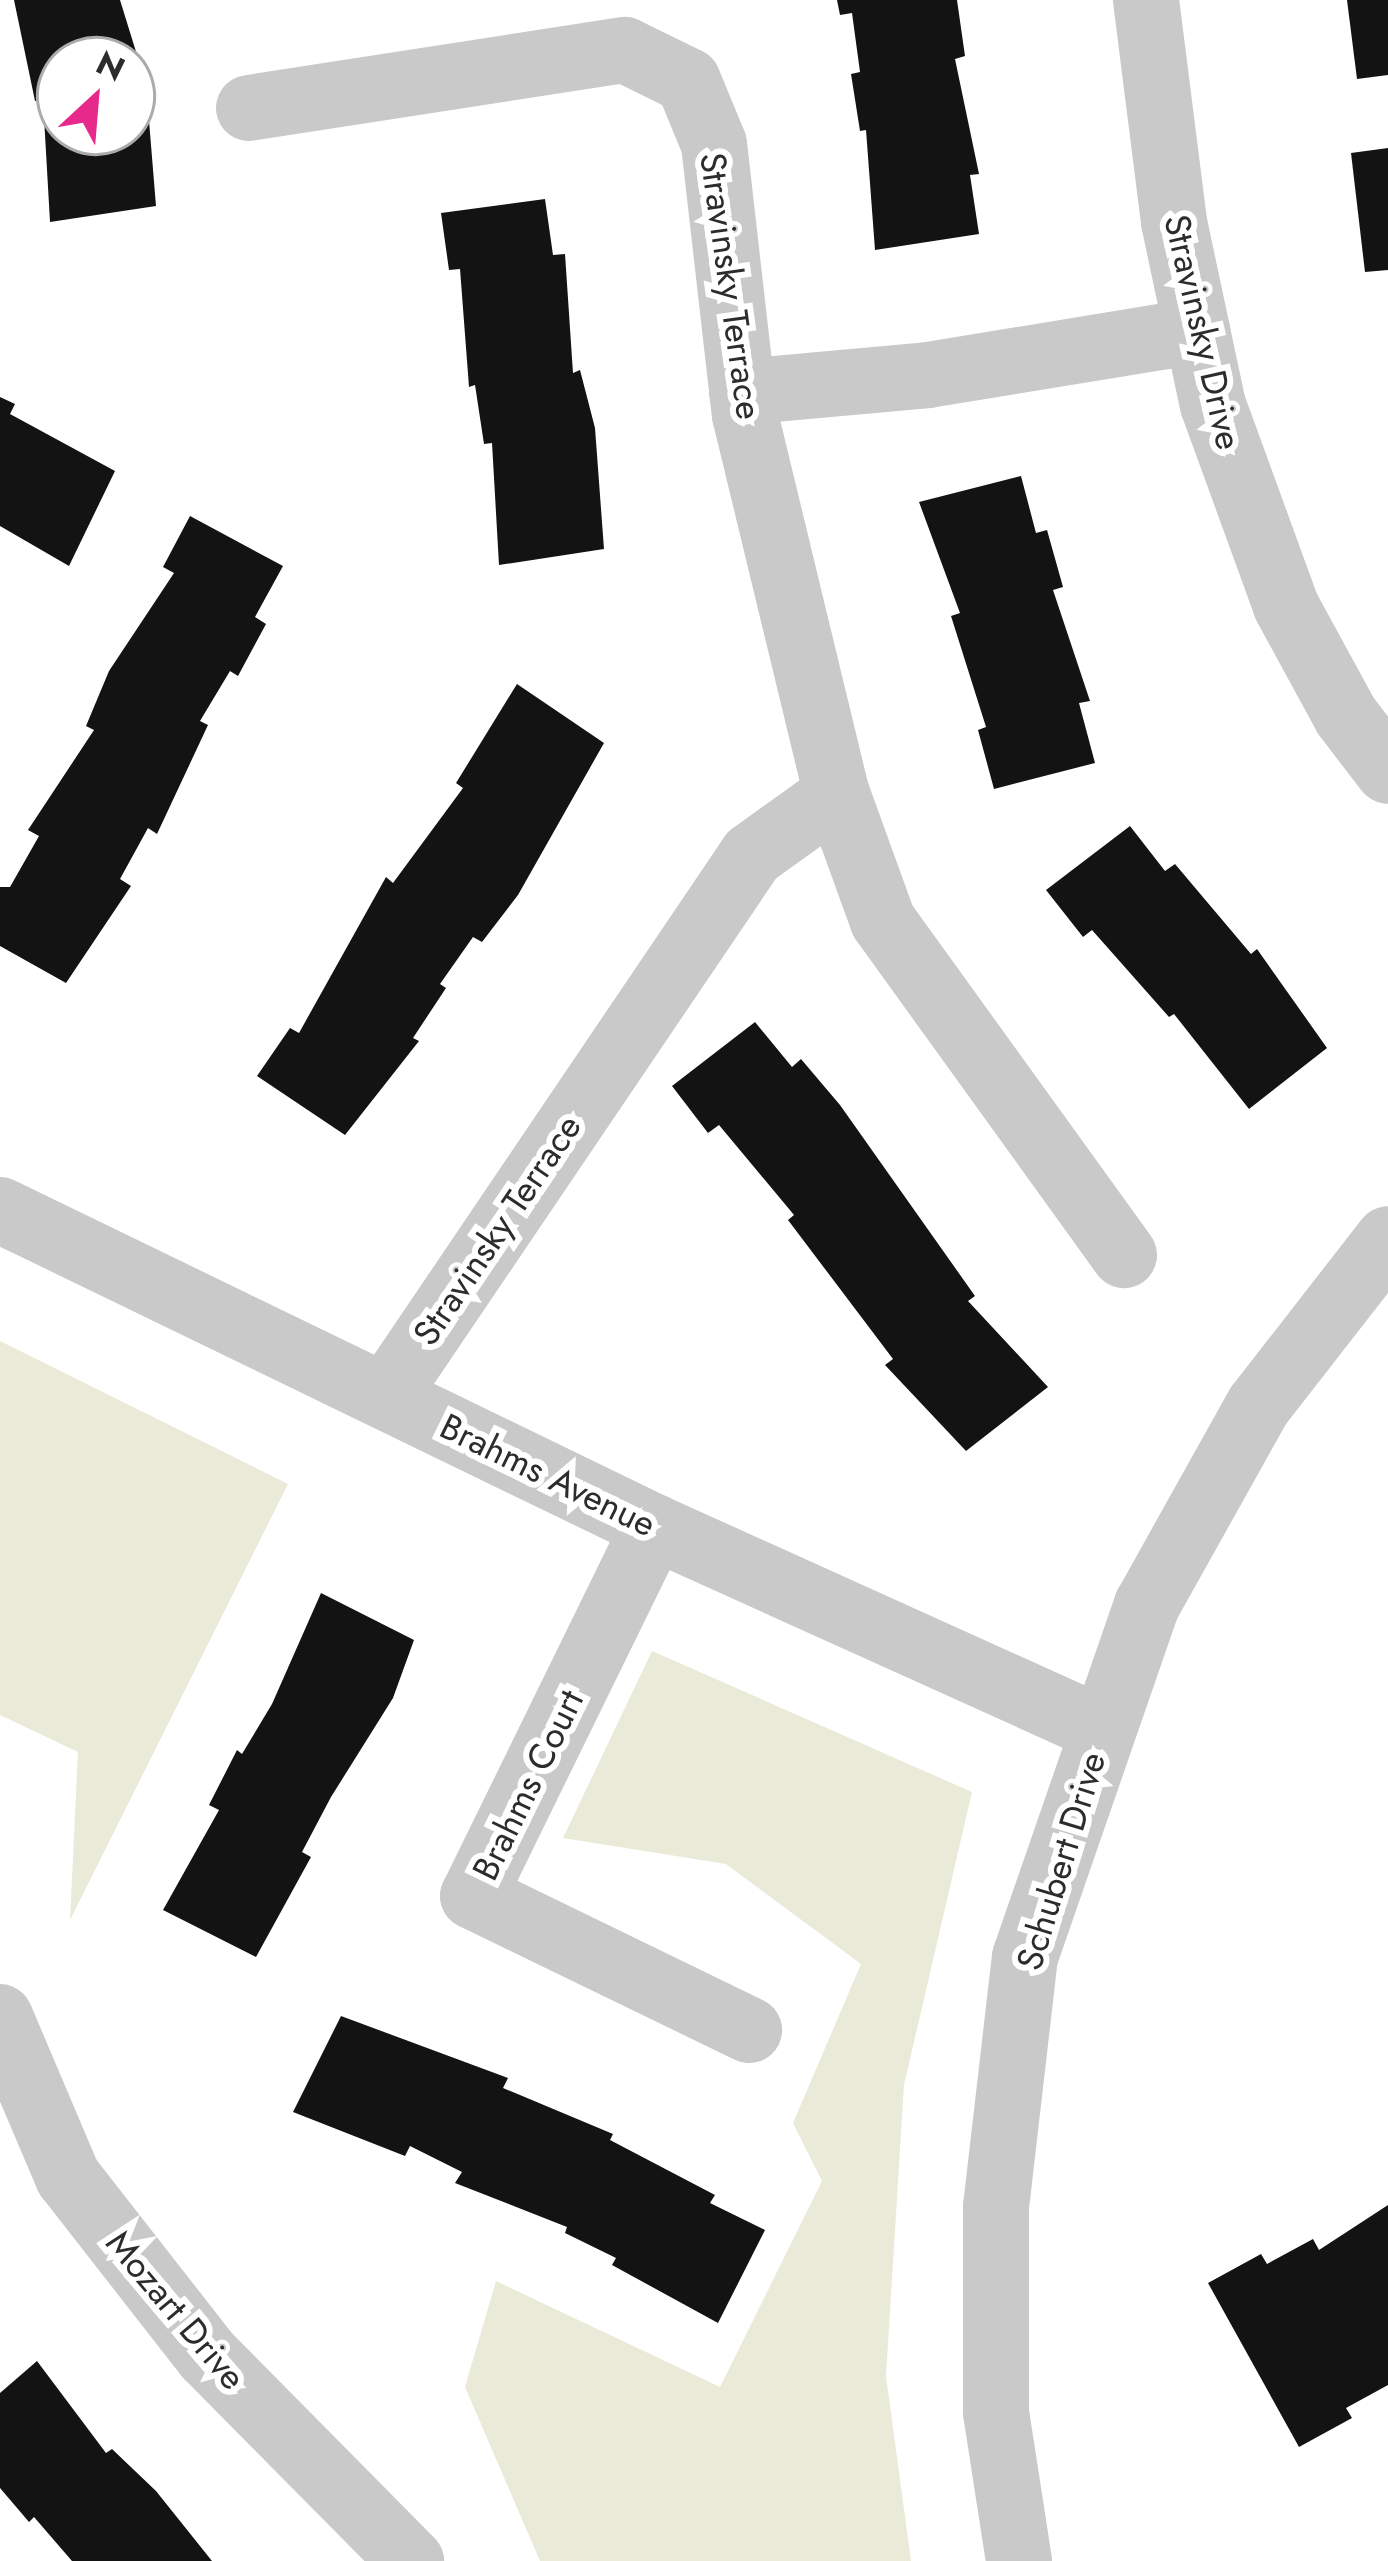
<!DOCTYPE html>
<html>
<head>
<meta charset="utf-8">
<style>
	body { margin:0 }
	#map { position:relative; width:1388px; height:2561px; overflow:hidden; background:#fff; font-family:Jost,sans-serif }
	div>[style] { position:absolute }
	[style*='--x'] { left:calc(var(--x)*1px); top:calc(var(--y)*1px); width:calc(var(--w)*1px); rotate:calc(var(--a)*1deg) }
	.green>* { inset:0; background:#eaead9 }
	.building>* { inset:0; background:#131313 }
	.minor>* { height:66px; margin:-33px; padding:0 33px; transform-origin:33px; border-radius:33px; background:#c9c9c9 }
	span { translate:-50% -50%; white-space:nowrap; text-align:center; line-height:1.15; -webkit-text-stroke:12px #fff; paint-order:stroke }
	.street-label { font-size:36px; color:#2c2c2c }
	.north { position:absolute; left:36px; top:36px; width:120px; height:120px; box-sizing:border-box; background:#fff; border:3px solid #ababab; border-radius:50%; rotate:26deg; font-size:33px; font-weight:700; line-height:48px; text-align:center; color:#2c2c2c }
	.north::after { content:''; display:block; margin:auto; width:42px; height:54px; background:#e8298c; clip-path:polygon(50% 0,100% 100%,50% 72%,0 100%) }
</style>
</head>
<body>
<div id="map">
	<div class="green">
		<div style="clip-path:polygon(0 1341px,288px 1484px,70px 1920px,78px 1752px,0 1715px)"></div>
		<div style="clip-path:polygon(652px 1651px,972px 1792px,904px 2085px,886px 2376px,911px 2561px,540px 2561px,465px 2387px,496px 2281px,720px 2387px,822px 2181px,793px 2123px,861px 1964px,726px 1864px,563px 1838px)"></div>
	</div>
	<div class="building">
		<div style="clip-path:polygon(evenodd,14px 0,120px 0,146px 84px,156px 206px,50px 222px,43px 100px,35px 101px,14px 0,60px 60px,132px 60px,132px 132px,60px 132px,60px 60px)"></div>
		<div style="clip-path:polygon(837px 0,957px 0,965px 56px,955px 59px,979px 174px,970px 175px,979px 234px,875px 250px,866px 130px,860px 131px,851px 74px,860px 72px,852px 13px,840px 15px)"></div>
		<div style="clip-path:polygon(1347px 0,1388px 0,1388px 75px,1357px 79px)"></div>
		<div style="clip-path:polygon(1388px 148px,1388px 270px,1365px 272px,1351px 153px)"></div>
		<div style="clip-path:polygon(545px 199px,553px 255px,565px 254px,573px 373px,580px 370px,595px 428px,604px 549px,499px 565px,492px 443px,484px 444px,475px 385px,469px 387px,460px 269px,449px 270px,441px 213px)"></div>
		<div style="clip-path:polygon(0 397px,15px 404px,10px 414px,115px 471px,69px 566px,0 526px)"></div>
		<div style="clip-path:polygon(1021px 476px,1036px 533px,1047px 530px,1063px 587px,1053px 590px,1090px 701px,1079px 703px,1095px 763px,994px 789px,978px 730px,986px 727px,951px 616px,960px 613px,919px 502px)"></div>
		<div style="clip-path:polygon(190px 516px,283px 566px,255px 617px,266px 624px,238px 676px,230px 671px,200px 721px,208px 725px,157px 834px,148px 828px,120px 879px,131px 886px,66px 983px,0 946px,0 887px,10px 887px,39px 836px,28px 830px,94px 730px,86px 726px,109px 671px,174px 573px,163px 567px)"></div>
		<div style="clip-path:polygon(517px 684px,604px 743px,518px 895px,482px 942px,473px 937px,440px 984px,446px 988px,413px 1038px,419px 1041px,345px 1135px,257px 1076px,290px 1028px,299px 1033px,386px 877px,393px 883px,463px 788px,456px 783px)"></div>
		<div style="clip-path:polygon(1130px 826px,1165px 871px,1175px 864px,1251px 954px,1257px 949px,1327px 1048px,1249px 1109px,1174px 1014px,1169px 1017px,1092px 930px,1083px 937px,1046px 890px)"></div>
		<div style="clip-path:polygon(755px 1022px,792px 1067px,801px 1059px,840px 1105px,975px 1296px,968px 1301px,1048px 1387px,966px 1451px,885px 1365px,893px 1359px,788px 1220px,794px 1215px,719px 1125px,708px 1133px,672px 1086px)"></div>
		<div style="clip-path:polygon(321px 1593px,414px 1640px,393px 1698px,331px 1797px,302px 1852px,311px 1857px,256px 1957px,163px 1910px,219px 1810px,209px 1805px,237px 1750px,242px 1754px,272px 1704px)"></div>
		<div style="clip-path:polygon(341px 2016px,508px 2078px,503px 2088px,613px 2134px,610px 2140px,715px 2195px,710px 2203px,765px 2230px,718px 2323px,612px 2265px,616px 2258px,565px 2233px,567px 2227px,455px 2183px,462px 2172px,410px 2146px,405px 2156px,293px 2112px)"></div>
		<div style="clip-path:polygon(1388px 2205px,1388px 2385px,1346px 2408px,1352px 2418px,1299px 2447px,1208px 2283px,1261px 2254px,1267px 2264px,1313px 2239px,1319px 2250px)"></div>
		<div style="clip-path:polygon(37px 2361px,106px 2453px,112px 2449px,156px 2491px,212px 2561px,72px 2561px,34px 2517px,29px 2522px,0 2488px,0 2393px)"></div>
	</div>
	<div class="minor">
		<div style="--x:1146;--y:0;--w:224;--a:82.8"></div>
		<div style="--x:1174;--y:222;--w:187;--a:78"></div>
		<div style="--x:1213;--y:405;--w:214;--a:70"></div>
		<div style="--x:1286;--y:606;--w:125;--a:61.4"></div>
		<div style="--x:1346;--y:716;--w:69;--a:52.6"></div>
		<div style="--x:249;--y:108;--w:380;--a:-8.8"></div>
		<div style="--x:625;--y:50;--w:70;--a:26.2"></div>
		<div style="--x:688;--y:81;--w:68;--a:67.6"></div>
		<div style="--x:714;--y:144;--w:273;--a:83.5"></div>
		<div style="--x:745;--y:415;--w:390;--a:76.4"></div>
		<div style="--x:837;--y:794;--w:105;--a:144.3"></div>
		<div style="--x:752;--y:855;--w:653;--a:124.08"></div>
		<div style="--x:742;--y:392;--w:187;--a:-5.2"></div>
		<div style="--x:928;--y:375;--w:273;--a:-9.3"></div>
		<div style="--x:837;--y:794;--w:135;--a:70.1"></div>
		<div style="--x:883;--y:921;--w:412;--a:54.2"></div>
		<div style="--x:0;--y:1210;--w:727;--a:25.86"></div>
		<div style="--x:654;--y:1527;--w:491;--a:24.3"></div>
		<div style="--x:654;--y:1527;--w:411;--a:116.1"></div>
		<div style="--x:473;--y:1896;--w:307;--a:25.9"></div>
		<div style="--x:0;--y:2017;--w:174;--a:67"></div>
		<div style="--x:68;--y:2177;--w:227;--a:52"></div>
		<div style="--x:208;--y:2356;--w:289;--a:45.3"></div>
		<div style="--x:1019;--y:2561;--w:151;--a:-98.8"></div>
		<div style="--x:996;--y:2412;--w:205;--a:-90"></div>
		<div style="--x:996;--y:2207;--w:252;--a:-83.4"></div>
		<div style="--x:1025;--y:1957;--w:373;--a:-70.9"></div>
		<div style="--x:1147;--y:1605;--w:229;--a:-60.8"></div>
		<div style="--x:1259;--y:1405;--w:210;--a:-52.1"></div>
	</div>
	<div class="street-label">
		<span style="left:731px;top:286px;rotate:82deg">Stravinsky Terrace</span>
		<span style="left:1203px;top:332px;rotate:77deg">Stravinsky Drive</span>
		<span style="left:497px;top:1230px;rotate:-56deg">Stravinsky Terrace</span>
		<span style="left:548px;top:1475px;rotate:26deg">Brahms Avenue</span>
		<span style="left:528px;top:1785px;rotate:-64deg">Brahms Court</span>
		<span style="left:1061px;top:1861px;rotate:-73deg">Schubert Drive</span>
		<span style="left:176px;top:2310px;rotate:50deg">Mozart Drive</span>
	</div>
	<div class="north">N</div>
</div>
</body>
</html>
